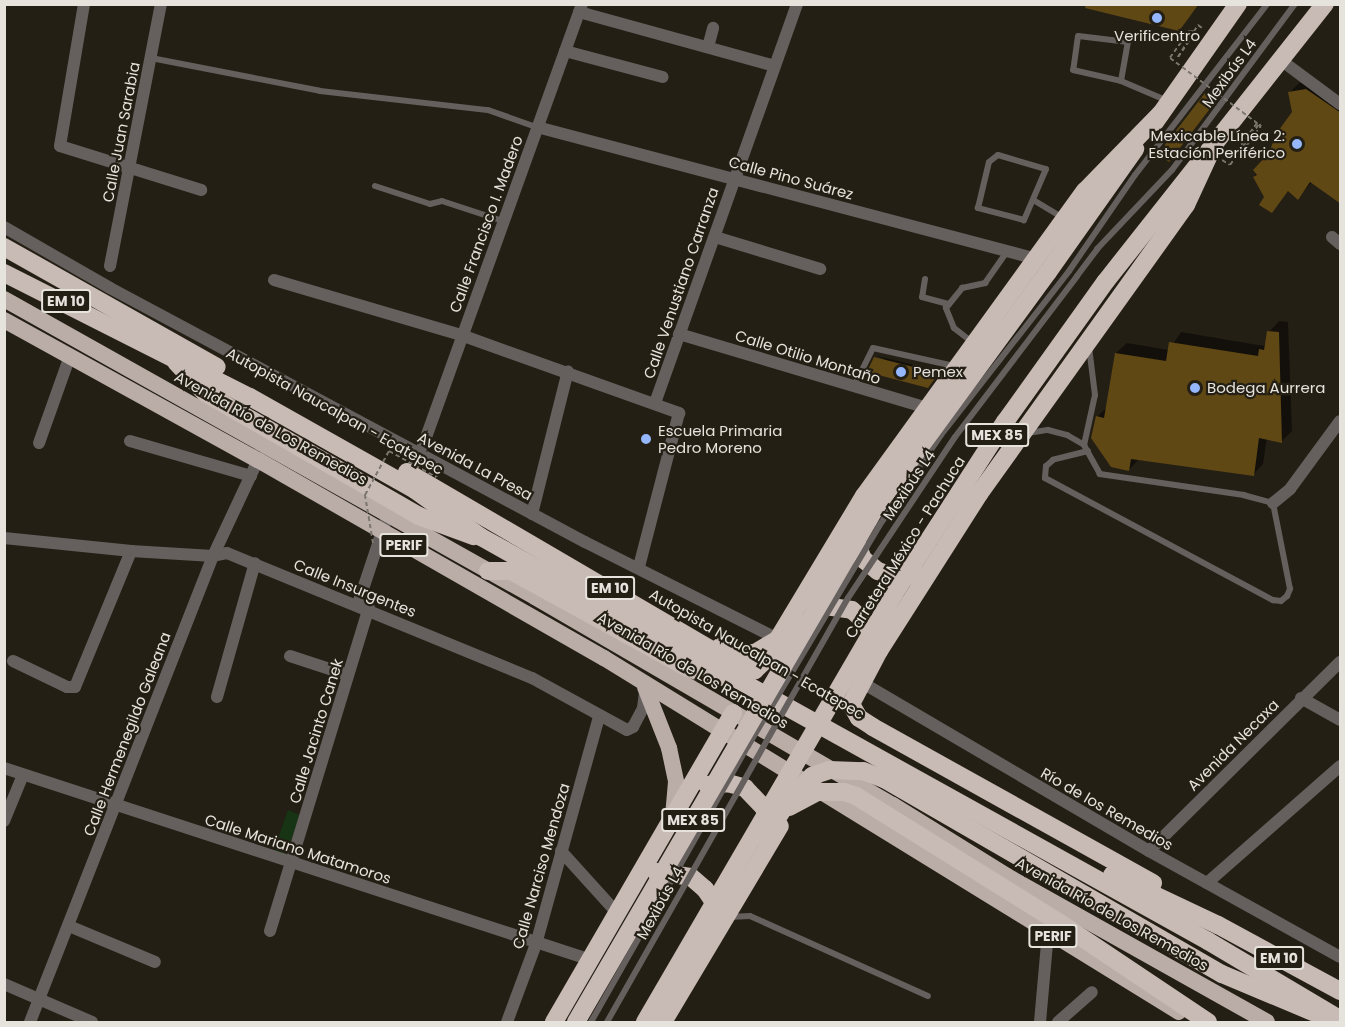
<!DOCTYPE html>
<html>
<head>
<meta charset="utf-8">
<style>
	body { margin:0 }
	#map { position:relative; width:1345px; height:1027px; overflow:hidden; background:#241f15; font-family:Poppins,sans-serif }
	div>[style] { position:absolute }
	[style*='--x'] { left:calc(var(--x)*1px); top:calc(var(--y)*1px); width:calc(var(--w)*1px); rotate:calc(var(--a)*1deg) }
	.green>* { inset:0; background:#173414 }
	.shadow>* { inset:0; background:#0007 }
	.building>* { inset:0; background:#604814 }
	.path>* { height:2px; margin-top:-1px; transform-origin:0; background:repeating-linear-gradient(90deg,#7b766e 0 4.5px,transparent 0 7.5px) }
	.service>* { height:6px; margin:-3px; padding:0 3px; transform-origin:3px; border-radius:3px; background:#65605d }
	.minor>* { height:12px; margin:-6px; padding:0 6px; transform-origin:6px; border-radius:6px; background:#65605d }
	.trunk>* { height:16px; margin:-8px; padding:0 8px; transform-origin:8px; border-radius:8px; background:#baada8 }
	.motorway>* { height:18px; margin:-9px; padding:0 9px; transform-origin:9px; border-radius:9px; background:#c8bab4 }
	.path-bridge>* { height:2px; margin-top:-1px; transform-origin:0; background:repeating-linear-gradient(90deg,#7b766e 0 4.5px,transparent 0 7.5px) }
	.service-bridge>* { height:6px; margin:-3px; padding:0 3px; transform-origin:3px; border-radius:3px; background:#65605d }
	.motorway-bridge>* { height:18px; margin:-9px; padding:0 9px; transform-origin:9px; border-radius:9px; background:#c8bab4 }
	.dots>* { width:16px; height:16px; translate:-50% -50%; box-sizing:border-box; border:3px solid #241f15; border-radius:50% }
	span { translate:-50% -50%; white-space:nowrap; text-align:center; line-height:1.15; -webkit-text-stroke:4.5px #241f15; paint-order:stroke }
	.shield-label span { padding:2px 4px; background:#241f15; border:2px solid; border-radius:4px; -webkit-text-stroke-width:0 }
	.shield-label { font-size:14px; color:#e6e2dc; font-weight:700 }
	.poi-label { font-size:15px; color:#e6e2dc }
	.right { translate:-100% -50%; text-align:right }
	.left { translate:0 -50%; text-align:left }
	.street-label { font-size:15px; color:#e6e2dc }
	.frame { position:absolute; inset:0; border:6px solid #e6e2dc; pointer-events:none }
</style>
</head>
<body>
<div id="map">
	<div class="green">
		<div style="clip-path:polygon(288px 810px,300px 815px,286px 855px,274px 850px)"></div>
	</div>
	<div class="shadow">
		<div style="clip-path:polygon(1076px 4px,1200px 4px,1179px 29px)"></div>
		<div style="clip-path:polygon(1317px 80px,1340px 97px,1340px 202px,1312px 182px,1298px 198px,1289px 190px,1272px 211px,1254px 177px,1293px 113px,1290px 92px,1299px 83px)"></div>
		<div style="clip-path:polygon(1214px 86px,1223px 93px,1169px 160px,1160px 154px)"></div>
		<div style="clip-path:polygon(1279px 321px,1288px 322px,1292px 431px,1282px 441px,1267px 438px,1263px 464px,1253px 475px,1139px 459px,1129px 470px,1097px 417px,1108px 406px,1116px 353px,1127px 343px,1169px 350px,1181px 332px,1264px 346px,1269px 332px)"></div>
		<div style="clip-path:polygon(878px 356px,938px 371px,930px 384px)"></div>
	</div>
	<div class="building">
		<div style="clip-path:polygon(1086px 4px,1199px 4px,1179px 31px,1085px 8px)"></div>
		<div style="clip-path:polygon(1306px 89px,1341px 113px,1341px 204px,1310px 182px,1298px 200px,1288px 191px,1272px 213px,1259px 205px,1264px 197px,1253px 177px,1257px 175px,1253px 170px,1269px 153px,1276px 134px,1292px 112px,1288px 92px)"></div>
		<div style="clip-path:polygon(1205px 93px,1216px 101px,1169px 162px,1158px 154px)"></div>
		<div style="clip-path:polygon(1267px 331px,1279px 332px,1282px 443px,1259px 438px,1254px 476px,1131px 459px,1129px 471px,1111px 467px,1091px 438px,1096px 416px,1104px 418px,1115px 353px,1166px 361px,1169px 342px,1258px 356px,1259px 349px,1264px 350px)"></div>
		<div style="clip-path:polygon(874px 357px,937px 373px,936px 377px,928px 388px,867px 372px)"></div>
	</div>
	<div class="path">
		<div style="--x:1178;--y:57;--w:38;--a:-58"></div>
		<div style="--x:1198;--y:25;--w:5;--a:37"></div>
		<div style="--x:1222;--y:160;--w:9;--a:32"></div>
		<div style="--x:1230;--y:165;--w:50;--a:-54.7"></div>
		<div style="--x:1259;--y:124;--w:3;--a:45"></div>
	</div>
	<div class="service">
		<div style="--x:151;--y:58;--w:172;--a:11"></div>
		<div style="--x:320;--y:91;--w:169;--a:6.5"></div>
		<div style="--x:488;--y:110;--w:51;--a:19.5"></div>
		<div style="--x:1121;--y:81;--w:40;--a:-80"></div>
		<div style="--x:1128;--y:42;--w:50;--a:-173.2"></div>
		<div style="--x:1078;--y:36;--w:34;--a:98"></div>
		<div style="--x:1073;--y:70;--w:49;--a:12.9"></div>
		<div style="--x:1121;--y:81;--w:51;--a:23.1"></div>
		<div style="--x:998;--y:155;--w:50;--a:16.3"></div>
		<div style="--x:1046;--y:169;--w:56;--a:113.3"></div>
		<div style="--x:1024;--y:220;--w:48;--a:-165.4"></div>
		<div style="--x:978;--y:208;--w:47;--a:-76.6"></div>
		<div style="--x:989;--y:162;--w:11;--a:-38"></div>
		<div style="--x:375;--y:186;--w:58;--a:18.1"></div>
		<div style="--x:430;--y:204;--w:12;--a:-14"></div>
		<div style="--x:442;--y:201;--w:64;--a:18.2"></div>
		<div style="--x:1035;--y:201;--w:31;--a:31"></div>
		<div style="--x:1069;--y:271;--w:116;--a:-55.5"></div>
		<div style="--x:1135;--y:175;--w:216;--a:-52.3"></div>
		<div style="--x:1077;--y:276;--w:34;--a:-53"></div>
		<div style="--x:1097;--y:249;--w:109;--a:-46.5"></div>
		<div style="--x:1172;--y:170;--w:207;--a:-53.5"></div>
		<div style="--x:925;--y:279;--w:18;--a:99"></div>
		<div style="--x:922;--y:297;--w:28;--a:15"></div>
		<div style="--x:972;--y:342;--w:23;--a:-142"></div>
		<div style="--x:954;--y:328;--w:22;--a:-112"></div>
		<div style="--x:946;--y:308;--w:26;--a:-51"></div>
		<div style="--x:962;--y:288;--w:24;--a:-12"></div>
		<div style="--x:985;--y:283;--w:38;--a:-55"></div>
		<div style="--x:854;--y:386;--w:42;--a:-63.4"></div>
		<div style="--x:873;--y:348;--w:83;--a:12.5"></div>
		<div style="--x:1028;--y:433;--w:20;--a:-9"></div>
		<div style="--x:1048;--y:430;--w:20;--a:15"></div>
		<div style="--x:1067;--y:435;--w:20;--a:30"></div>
		<div style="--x:1088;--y:451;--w:36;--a:166"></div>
		<div style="--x:1053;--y:460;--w:9;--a:139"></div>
		<div style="--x:1046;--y:466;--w:12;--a:95"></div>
		<div style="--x:1045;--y:478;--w:259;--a:28.2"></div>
		<div style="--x:1273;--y:600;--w:8;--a:7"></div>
		<div style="--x:1281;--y:601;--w:8;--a:-40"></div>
		<div style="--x:1287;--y:596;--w:8;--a:-67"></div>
		<div style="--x:1290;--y:589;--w:88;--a:-101.2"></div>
		<div style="--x:1273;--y:503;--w:30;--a:-165"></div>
		<div style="--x:1244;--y:495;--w:146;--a:-171.7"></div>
		<div style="--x:1100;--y:474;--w:33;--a:-119"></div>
		<div style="--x:1084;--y:445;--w:51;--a:-77.6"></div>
		<div style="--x:1095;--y:395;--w:48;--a:-97.1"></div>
		<div style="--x:729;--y:917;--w:21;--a:-3"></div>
		<div style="--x:750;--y:916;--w:195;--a:24.2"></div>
	</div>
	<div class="minor">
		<div style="--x:84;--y:4;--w:144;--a:99.6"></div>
		<div style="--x:60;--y:146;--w:148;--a:17.3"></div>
		<div style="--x:579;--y:12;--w:203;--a:15.4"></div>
		<div style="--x:708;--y:47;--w:20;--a:-75"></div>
		<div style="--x:565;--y:51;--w:101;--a:14.9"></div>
		<div style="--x:1282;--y:61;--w:72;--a:36.6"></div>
		<div style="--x:537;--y:127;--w:517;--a:14.79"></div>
		<div style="--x:4;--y:227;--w:122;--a:29.9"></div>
		<div style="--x:110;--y:288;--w:539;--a:28.14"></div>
		<div style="--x:585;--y:542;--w:216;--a:26.7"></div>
		<div style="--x:715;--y:237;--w:110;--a:16.9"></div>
		<div style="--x:1332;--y:237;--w:11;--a:41"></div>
		<div style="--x:110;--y:266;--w:267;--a:-79"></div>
		<div style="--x:274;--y:280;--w:195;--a:16.4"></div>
		<div style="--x:461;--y:335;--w:232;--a:19.7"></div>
		<div style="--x:679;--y:413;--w:159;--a:104.6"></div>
		<div style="--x:679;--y:334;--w:260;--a:16.6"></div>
		<div style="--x:655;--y:403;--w:424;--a:-70.4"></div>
		<div style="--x:130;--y:441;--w:126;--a:16.1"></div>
		<div style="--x:39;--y:443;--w:92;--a:-70.4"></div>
		<div style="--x:420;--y:454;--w:478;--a:-70.2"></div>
		<div style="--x:1273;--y:503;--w:22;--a:-39"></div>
		<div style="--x:1290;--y:489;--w:84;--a:-53.7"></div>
		<div style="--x:532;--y:514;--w:147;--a:-75.9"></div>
		<div style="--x:4;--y:538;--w:128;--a:5.8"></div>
		<div style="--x:131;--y:551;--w:82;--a:3.5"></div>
		<div style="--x:213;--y:556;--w:14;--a:-12"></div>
		<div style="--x:227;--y:553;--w:330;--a:22.3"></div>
		<div style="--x:532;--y:678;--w:108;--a:28.7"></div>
		<div style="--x:627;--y:730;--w:7;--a:-27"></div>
		<div style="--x:633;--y:727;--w:21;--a:-62"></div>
		<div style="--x:643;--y:708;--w:17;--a:-83"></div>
		<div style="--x:358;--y:604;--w:95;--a:-71.6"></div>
		<div style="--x:290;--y:656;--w:61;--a:18.1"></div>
		<div style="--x:13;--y:661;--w:60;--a:25.7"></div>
		<div style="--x:67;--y:687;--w:8;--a:0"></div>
		<div style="--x:75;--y:687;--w:147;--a:-67.6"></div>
		<div style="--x:861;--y:682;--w:334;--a:30.4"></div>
		<div style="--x:1149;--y:851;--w:218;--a:29"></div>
		<div style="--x:217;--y:697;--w:139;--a:-74.2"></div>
		<div style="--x:1301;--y:698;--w:45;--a:29.4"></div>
		<div style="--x:4;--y:768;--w:608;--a:18.11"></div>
		<div style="--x:4;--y:821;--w:50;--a:-67.6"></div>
		<div style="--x:561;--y:851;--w:84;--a:47.9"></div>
		<div style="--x:1149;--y:851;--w:269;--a:-44.7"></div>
		<div style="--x:1207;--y:883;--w:177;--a:-41.3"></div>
		<div style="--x:69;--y:926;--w:93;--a:22.7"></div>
		<div style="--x:270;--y:931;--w:338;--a:-73"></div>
		<div style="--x:4;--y:984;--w:96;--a:23.4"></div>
		<div style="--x:30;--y:1022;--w:501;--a:-68.56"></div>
		<div style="--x:213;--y:556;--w:106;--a:-64.9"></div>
		<div style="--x:507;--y:1022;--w:83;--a:-69.6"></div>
		<div style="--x:536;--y:944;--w:236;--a:-74.5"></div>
		<div style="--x:1040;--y:1022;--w:89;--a:-84.9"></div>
		<div style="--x:1058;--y:1022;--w:45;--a:-41.4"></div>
	</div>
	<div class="trunk">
		<div style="--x:4;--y:299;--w:609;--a:29.3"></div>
		<div style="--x:535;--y:597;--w:414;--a:30.2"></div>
		<div style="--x:893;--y:805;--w:134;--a:31.9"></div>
		<div style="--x:1007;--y:876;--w:298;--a:29.3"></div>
		<div style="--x:4;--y:320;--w:290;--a:28.9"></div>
		<div style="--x:258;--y:460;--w:399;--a:29.8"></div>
		<div style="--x:604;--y:658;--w:675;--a:31.62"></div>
		<div style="--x:645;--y:687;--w:66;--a:68.5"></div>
		<div style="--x:669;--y:748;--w:35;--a:78"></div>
		<div style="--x:676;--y:782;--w:36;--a:95"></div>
	</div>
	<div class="motorway">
		<div style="--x:1155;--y:122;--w:144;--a:-54.9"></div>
		<div style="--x:4;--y:247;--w:244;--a:29.4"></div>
		<div style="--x:1048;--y:272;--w:151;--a:-54.7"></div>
		<div style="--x:4;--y:273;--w:275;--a:26.8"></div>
		<div style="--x:250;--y:397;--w:189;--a:29.4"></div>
		<div style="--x:415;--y:490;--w:81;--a:35.5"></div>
		<div style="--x:481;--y:537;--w:832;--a:29.06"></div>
		<div style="--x:1208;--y:941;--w:149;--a:30.7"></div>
		<div style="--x:1106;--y:281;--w:353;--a:-51.7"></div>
		<div style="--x:176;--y:362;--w:42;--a:46.9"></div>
		<div style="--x:205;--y:393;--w:247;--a:29.9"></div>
		<div style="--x:419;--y:516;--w:58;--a:20.3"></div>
		<div style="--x:407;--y:472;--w:395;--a:30.3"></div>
		<div style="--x:854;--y:536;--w:25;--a:69"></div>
		<div style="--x:863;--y:559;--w:19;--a:39"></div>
		<div style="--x:878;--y:571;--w:18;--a:19"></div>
		<div style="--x:895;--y:577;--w:23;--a:-5"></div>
		<div style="--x:812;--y:604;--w:40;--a:8.5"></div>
		<div style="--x:852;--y:610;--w:19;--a:43"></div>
		<div style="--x:866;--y:623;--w:24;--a:62"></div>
		<div style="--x:720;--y:647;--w:20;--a:20"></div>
		<div style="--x:739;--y:654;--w:16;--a:-4"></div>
		<div style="--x:755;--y:653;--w:27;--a:-31"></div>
		<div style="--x:778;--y:639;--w:167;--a:-59"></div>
		<div style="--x:864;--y:496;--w:377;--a:-54.1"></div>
		<div style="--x:1085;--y:191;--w:109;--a:-45.7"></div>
		<div style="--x:707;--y:785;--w:21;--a:-5"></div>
		<div style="--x:728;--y:783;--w:18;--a:16"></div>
		<div style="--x:745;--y:788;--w:28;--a:46"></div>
		<div style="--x:764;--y:808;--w:20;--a:75"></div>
		<div style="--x:656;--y:872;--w:35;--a:8"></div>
		<div style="--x:691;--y:877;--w:18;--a:41"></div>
		<div style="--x:705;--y:889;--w:29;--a:56"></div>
		<div style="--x:1112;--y:875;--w:117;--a:25.3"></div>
		<div style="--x:1218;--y:925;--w:139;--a:28.4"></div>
		<div style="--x:1153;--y:883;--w:321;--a:-150.9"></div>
		<div style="--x:873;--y:727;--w:17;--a:-147"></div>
		<div style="--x:859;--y:718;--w:16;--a:-120"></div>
		<div style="--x:851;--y:704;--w:60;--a:-62.2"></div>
		<div style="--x:879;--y:651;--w:186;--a:-57.5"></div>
		<div style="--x:979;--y:494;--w:355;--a:-54.4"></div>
		<div style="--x:1186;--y:205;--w:60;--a:-65.2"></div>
		<div style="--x:1060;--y:923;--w:178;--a:33.8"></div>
		<div style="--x:554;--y:1022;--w:357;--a:-59.9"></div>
		<div style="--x:663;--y:1022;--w:228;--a:-59.2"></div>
	</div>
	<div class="path-bridge">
		<div style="--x:1178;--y:57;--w:29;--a:-55"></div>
		<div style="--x:1195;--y:33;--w:6;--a:-149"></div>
		<div style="--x:1190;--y:30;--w:34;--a:126"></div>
		<div style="--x:1170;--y:58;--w:109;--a:36.8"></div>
		<div style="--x:1257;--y:123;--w:32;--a:126"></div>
		<div style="--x:1238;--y:149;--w:5;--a:37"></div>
		<div style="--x:1242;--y:152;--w:32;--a:-54"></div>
		<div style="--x:373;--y:543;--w:49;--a:-99.5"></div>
		<div style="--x:365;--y:495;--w:50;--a:-61.4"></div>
		<div style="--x:389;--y:451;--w:54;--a:29"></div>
		<div style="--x:436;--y:477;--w:6;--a:-59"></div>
	</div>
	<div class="service-bridge">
		<div style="--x:591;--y:1022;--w:318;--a:-60.4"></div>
		<div style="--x:748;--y:746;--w:256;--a:-59.2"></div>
		<div style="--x:879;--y:526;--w:110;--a:-55.7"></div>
		<div style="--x:941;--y:435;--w:208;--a:-52"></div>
		<div style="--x:607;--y:1022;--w:488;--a:-60.4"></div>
		<div style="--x:848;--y:598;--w:193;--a:-56.4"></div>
		<div style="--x:955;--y:437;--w:202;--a:-52.8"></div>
	</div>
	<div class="motorway-bridge">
		<div style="--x:488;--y:571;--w:23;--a:0"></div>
		<div style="--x:511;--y:571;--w:200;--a:28.7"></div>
		<div style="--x:686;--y:667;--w:30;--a:20"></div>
		<div style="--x:714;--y:677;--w:24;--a:-2"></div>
		<div style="--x:738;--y:676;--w:18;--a:-19"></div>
		<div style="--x:755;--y:670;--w:66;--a:-43.8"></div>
		<div style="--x:789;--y:807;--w:32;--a:-28"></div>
		<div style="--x:817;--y:792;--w:27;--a:0"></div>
		<div style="--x:844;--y:792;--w:13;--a:18"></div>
		<div style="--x:856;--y:796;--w:240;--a:31.9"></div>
		<div style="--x:764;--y:839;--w:50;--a:-57.3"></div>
		<div style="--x:791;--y:797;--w:30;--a:-45"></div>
		<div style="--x:812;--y:776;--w:18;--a:-19"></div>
		<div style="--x:829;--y:770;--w:34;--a:2"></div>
		<div style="--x:863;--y:771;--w:22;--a:21"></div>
		<div style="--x:884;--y:779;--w:390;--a:30"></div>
		<div style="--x:1222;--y:974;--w:125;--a:22.7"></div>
		<div style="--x:576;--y:1022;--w:596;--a:-59.78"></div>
		<div style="--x:876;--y:507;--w:291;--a:-53.8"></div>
		<div style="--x:645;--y:1022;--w:495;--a:-59.8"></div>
		<div style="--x:894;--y:594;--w:205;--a:-57.2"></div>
		<div style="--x:1005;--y:422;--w:173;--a:-54.4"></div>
	</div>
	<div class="dots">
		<div style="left:1157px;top:18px;background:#94b7fd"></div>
		<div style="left:1297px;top:144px;background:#94b7fd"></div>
		<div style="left:901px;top:372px;background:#94b7fd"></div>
		<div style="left:1195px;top:388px;background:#94b7fd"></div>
		<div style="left:646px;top:439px;background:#94b7fd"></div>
	</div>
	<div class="shield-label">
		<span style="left:66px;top:301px">EM 10</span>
		<span style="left:997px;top:435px">MEX 85</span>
		<span style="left:404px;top:545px">PERIF</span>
		<span style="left:610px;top:588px">EM 10</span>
		<span style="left:693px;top:820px">MEX 85</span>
		<span style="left:1053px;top:936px">PERIF</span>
		<span style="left:1279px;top:958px">EM 10</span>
	</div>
	<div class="poi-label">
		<span style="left:1157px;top:36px">Verificentro</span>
		<span class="right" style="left:1285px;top:144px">Mexicable Línea 2:<br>Estación Periférico</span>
		<span class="left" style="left:913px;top:372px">Pemex</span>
		<span class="left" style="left:1207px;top:388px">Bodega Aurrera</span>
		<span class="left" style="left:658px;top:439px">Escuela Primaria<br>Pedro Moreno</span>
	</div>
	<div class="street-label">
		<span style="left:1229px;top:73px;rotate:-54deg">Mexibús L4</span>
		<span style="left:121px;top:132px;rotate:-79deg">Calle Juan Sarabia</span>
		<span style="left:791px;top:178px;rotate:15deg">Calle Pino Suárez</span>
		<span style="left:486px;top:224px;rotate:-70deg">Calle Francisco I. Madero</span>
		<span style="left:681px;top:283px;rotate:-71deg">Calle Venustiano Carranza</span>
		<span style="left:808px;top:357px;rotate:17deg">Calle Otilio Montaño</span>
		<span style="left:335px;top:411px;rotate:29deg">Autopista Naucalpan - Ecatepec</span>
		<span style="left:271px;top:428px;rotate:29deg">Avenida Río de Los Remedios</span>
		<span style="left:475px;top:466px;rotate:28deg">Avenida La Presa</span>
		<span style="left:909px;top:485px;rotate:-56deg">Mexibús L4</span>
		<span style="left:905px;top:547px;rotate:-58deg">Carretera México - Pachuca</span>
		<span style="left:355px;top:588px;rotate:22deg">Calle Insurgentes</span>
		<span style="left:757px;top:654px;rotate:30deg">Autopista Naucalpan - Ecatepec</span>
		<span style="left:693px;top:670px;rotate:30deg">Avenida Río de Los Remedios</span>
		<span style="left:316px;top:731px;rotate:-73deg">Calle Jacinto Canek</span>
		<span style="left:127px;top:734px;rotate:-69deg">Calle Hermenegildo Galeana</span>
		<span style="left:1233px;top:745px;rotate:-45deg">Avenida Necaxa</span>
		<span style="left:1107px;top:809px;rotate:30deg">Río de los Remedios</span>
		<span style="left:298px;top:849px;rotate:18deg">Calle Mariano Matamoros</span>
		<span style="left:541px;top:866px;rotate:-74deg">Calle Narciso Mendoza</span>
		<span style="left:660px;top:903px;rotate:-61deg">Mexibús L4</span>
		<span style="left:1112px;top:914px;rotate:29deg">Avenida Río de Los Remedios</span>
	</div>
	<div class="frame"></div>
</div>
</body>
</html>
